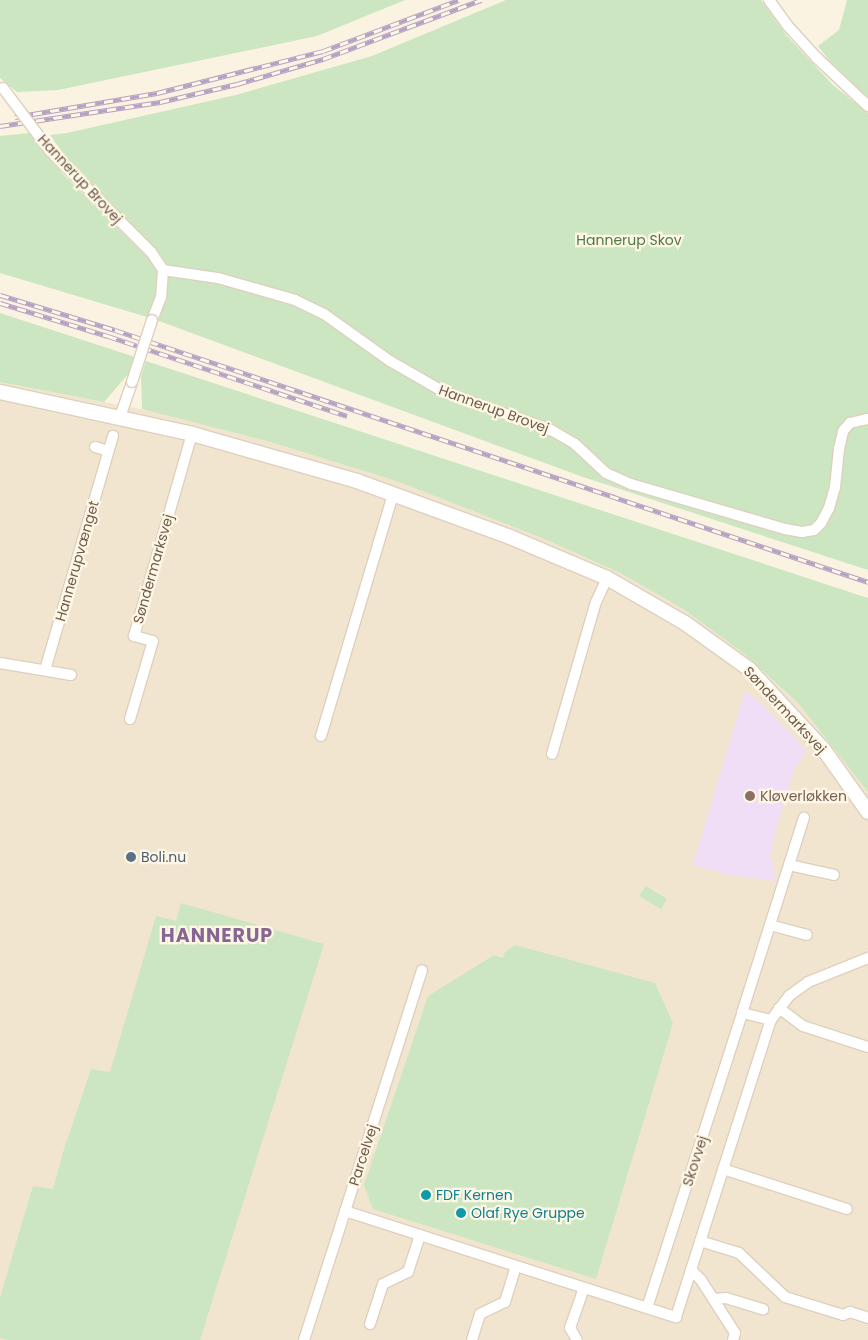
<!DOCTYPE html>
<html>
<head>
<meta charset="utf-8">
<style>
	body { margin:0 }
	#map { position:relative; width:868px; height:1340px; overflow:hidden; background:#faf3e1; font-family:Poppins,sans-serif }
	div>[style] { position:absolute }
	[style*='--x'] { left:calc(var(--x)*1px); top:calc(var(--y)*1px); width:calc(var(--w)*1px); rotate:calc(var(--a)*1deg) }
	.residential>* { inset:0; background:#f1e5d0 }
	.education>* { inset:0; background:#f0def6 }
	.green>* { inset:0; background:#cce6c1 }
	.roads { filter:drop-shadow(1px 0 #ded0be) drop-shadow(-1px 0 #ded0be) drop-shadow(0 1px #ded0be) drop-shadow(0 -1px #ded0be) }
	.street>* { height:10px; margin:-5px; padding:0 5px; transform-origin:5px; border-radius:5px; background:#fff }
	.secondary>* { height:14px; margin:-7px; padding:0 7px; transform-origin:7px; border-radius:7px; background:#fff }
	.rail>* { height:5px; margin-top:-2.5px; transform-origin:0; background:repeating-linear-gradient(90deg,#fef7e6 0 9px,#b6a1c2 0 18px); box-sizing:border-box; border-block:1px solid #b6a1c2 }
	.bridges { filter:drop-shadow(1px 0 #ded0be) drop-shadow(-1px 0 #ded0be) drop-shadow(0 1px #ded0be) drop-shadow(0 -1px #ded0be) }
	.street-bridge>* { height:10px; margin:-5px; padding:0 5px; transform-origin:5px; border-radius:5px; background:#fff }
	.dots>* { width:14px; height:14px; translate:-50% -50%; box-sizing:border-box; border:2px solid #fef7e6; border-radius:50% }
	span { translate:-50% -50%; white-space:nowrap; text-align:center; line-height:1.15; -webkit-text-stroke:4.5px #fef7e6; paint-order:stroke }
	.street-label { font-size:14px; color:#6f5b4a }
	.park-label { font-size:14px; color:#507a45 }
	.education-label { font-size:14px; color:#785e54 }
	.left { translate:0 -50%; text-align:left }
	.service-label { font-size:14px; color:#4e5e75 }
	.culture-label { font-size:14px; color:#0d838f }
	.district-label { font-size:19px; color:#886693; font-weight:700; letter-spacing:1px }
</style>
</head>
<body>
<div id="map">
	<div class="residential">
		<div style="clip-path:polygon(0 382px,156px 412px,267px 441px,399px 482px,548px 540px,620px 573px,683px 609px,743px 653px,798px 703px,868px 792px,868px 1340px,0 1340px)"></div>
	</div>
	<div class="education">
		<div style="clip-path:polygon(745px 691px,761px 703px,807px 751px,794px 770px,778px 822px,770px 855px,776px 881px,730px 875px,693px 865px)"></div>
	</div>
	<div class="green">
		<div style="clip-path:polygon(0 0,405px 0,317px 36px,58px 90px,17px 92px,0 78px)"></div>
		<div style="clip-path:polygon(506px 0,761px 0,787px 36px,833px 85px,868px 113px,868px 570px,583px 477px,159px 321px,168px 279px,165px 261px,146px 239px,72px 166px,50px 135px,67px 133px,236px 95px,372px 56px)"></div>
		<div style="clip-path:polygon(847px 0,868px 0,868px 97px,835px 68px,818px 46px,839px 30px)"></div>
		<div style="clip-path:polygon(30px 133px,63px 174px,146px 256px,155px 267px,158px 277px,157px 292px,147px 317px,0 273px,0 136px)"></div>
		<div style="clip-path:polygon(0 313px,135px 357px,130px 372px,104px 402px,0 382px)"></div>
		<div style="clip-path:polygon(146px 361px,868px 598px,868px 792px,798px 703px,743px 653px,683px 609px,620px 573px,547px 540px,399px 482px,267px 441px,142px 409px,141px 376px)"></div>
		<div style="clip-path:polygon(646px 886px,667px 899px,661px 909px,639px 896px)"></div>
		<div style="clip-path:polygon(181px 903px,324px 944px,200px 1340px,8px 1340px,0 1338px,0 1298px,33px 1186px,53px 1189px,64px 1149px,91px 1069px,110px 1072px,156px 916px,176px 921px)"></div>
		<div style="clip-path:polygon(515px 945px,655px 983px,673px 1023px,596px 1279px,373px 1209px,364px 1185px,428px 996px,494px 955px,503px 958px,505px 952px)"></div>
	</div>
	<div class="roads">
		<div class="street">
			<div style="--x:769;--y:0;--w:31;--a:54"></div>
			<div style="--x:787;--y:25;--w:45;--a:47.7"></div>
			<div style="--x:817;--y:58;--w:70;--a:43.3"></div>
			<div style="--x:50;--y:151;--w:143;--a:45"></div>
			<div style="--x:151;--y:252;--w:22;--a:56"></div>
			<div style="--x:163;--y:270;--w:27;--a:94"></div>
			<div style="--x:161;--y:297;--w:25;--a:111"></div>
			<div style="--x:163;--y:270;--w:56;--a:8.3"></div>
			<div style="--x:218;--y:278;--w:80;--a:15.9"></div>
			<div style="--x:295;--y:300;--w:32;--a:26"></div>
			<div style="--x:324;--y:314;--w:81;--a:35.5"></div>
			<div style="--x:390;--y:361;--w:62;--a:29.9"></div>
			<div style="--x:444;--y:392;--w:114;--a:19.6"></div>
			<div style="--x:551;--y:430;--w:28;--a:30"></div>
			<div style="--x:575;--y:444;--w:42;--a:43.1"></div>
			<div style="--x:606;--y:473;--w:27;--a:24"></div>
			<div style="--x:631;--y:484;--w:160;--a:16.3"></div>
			<div style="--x:785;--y:529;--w:17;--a:10"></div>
			<div style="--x:802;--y:532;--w:12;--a:-9"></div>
			<div style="--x:814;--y:530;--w:10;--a:-45"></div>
			<div style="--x:821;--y:523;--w:17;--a:-62"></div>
			<div style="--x:829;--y:508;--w:22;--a:-74"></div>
			<div style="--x:835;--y:487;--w:38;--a:-84"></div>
			<div style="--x:839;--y:449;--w:18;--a:-77"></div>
			<div style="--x:843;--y:431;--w:11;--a:-49"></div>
			<div style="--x:850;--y:423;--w:18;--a:-13"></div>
			<div style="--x:120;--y:417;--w:37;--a:-71"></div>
			<div style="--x:95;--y:447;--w:14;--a:17"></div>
			<div style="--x:0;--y:663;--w:72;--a:9.6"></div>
			<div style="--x:45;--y:670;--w:244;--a:-73.8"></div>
			<div style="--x:130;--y:719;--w:81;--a:-73.6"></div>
			<div style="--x:153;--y:641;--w:20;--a:-165"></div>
			<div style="--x:134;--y:636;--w:210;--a:-74"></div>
			<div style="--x:321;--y:736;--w:252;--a:-73.4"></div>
			<div style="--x:552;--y:754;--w:158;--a:-73.9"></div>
			<div style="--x:596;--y:602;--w:26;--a:-65"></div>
			<div style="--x:789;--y:865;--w:46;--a:12.5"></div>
			<div style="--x:770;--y:925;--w:38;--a:15"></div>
			<div style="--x:779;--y:1008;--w:30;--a:37"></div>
			<div style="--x:803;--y:1026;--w:68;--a:17.9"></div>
			<div style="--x:771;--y:1020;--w:30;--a:-166"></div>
			<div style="--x:742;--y:1013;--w:205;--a:-72.4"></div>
			<div style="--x:723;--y:1169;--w:130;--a:17.9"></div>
			<div style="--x:345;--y:1211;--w:348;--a:17.8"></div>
			<div style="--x:676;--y:1317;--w:312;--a:-72.3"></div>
			<div style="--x:771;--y:1020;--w:30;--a:-53"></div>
			<div style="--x:789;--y:996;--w:24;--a:-36"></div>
			<div style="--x:808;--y:982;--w:65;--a:-21.8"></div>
			<div style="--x:700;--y:1241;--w:41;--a:17.1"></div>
			<div style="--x:739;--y:1253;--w:64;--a:43.7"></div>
			<div style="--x:785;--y:1297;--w:61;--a:17.2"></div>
			<div style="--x:843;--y:1315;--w:8;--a:-23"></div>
			<div style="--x:850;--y:1312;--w:19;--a:18"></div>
			<div style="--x:691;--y:1270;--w:14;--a:45"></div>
			<div style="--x:701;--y:1280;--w:63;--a:57.3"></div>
			<div style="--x:735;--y:1333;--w:7;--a:106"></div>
			<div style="--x:713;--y:1299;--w:13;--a:-4"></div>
			<div style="--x:726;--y:1298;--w:39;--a:17"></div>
			<div style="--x:647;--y:1308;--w:310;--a:-72.1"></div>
			<div style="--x:370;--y:1324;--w:42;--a:-72"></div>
			<div style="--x:383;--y:1284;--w:28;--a:-26"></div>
			<div style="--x:408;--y:1272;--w:39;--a:-72"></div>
			<div style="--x:304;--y:1340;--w:388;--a:-72.3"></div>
			<div style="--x:472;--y:1340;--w:27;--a:-73"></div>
			<div style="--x:480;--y:1314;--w:28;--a:-26"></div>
			<div style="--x:505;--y:1302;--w:38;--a:-73"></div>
			<div style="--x:577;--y:1340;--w:14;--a:-120"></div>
			<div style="--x:570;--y:1328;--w:42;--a:-70.7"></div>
		</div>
		<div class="secondary">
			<div style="--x:0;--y:392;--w:197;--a:12.3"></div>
			<div style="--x:192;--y:434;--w:172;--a:15.9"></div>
			<div style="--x:357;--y:481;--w:163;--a:20.1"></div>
			<div style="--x:510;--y:537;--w:105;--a:22.9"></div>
			<div style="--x:607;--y:578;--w:90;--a:30"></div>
			<div style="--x:685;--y:623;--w:79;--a:35.7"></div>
			<div style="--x:749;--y:669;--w:110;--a:47.2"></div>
			<div style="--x:824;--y:750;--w:76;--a:54.6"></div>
		</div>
	</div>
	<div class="rail">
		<div style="--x:15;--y:117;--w:144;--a:-9.6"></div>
		<div style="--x:157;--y:93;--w:171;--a:-14.2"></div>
		<div style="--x:323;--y:51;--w:145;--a:-20.6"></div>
		<div style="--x:0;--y:126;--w:162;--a:-8.5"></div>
		<div style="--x:160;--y:102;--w:79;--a:-13.2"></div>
		<div style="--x:237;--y:84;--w:90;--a:-16.2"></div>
		<div style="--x:323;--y:59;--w:169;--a:-20.5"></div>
		<div style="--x:0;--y:295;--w:120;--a:16.9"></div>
		<div style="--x:115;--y:330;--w:794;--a:18.5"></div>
		<div style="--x:0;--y:303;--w:113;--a:17"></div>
		<div style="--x:108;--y:336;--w:252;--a:18.5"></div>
	</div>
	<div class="bridges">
		<div class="street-bridge">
			<div style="--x:3;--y:88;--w:79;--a:53.3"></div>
			<div style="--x:132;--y:382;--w:65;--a:-72.1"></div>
		</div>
	</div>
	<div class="dots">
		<div style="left:750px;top:796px;background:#8d6e63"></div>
		<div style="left:131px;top:857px;background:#5c6f8a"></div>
		<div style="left:426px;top:1195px;background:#0f9aa8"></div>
		<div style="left:461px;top:1213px;background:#0f9aa8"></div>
	</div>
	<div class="street-label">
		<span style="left:80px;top:179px;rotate:47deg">Hannerup Brovej</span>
		<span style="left:494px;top:409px;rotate:20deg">Hannerup Brovej</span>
		<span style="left:77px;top:561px;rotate:-74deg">Hannerupvænget</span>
		<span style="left:153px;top:569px;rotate:-74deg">Søndermarksvej</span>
		<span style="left:785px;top:710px;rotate:47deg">Søndermarksvej</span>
		<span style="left:363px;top:1155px;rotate:-72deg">Parcelvej</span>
		<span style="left:695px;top:1161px;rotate:-72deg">Skovvej</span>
	</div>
	<div class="park-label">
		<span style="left:629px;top:240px">Hannerup Skov</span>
	</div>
	<div class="education-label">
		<span class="left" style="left:760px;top:796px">Kløverløkken</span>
	</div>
	<div class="service-label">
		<span class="left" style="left:141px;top:857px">Boli.nu</span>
	</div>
	<div class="culture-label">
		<span class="left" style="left:436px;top:1195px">FDF Kernen</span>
		<span class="left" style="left:471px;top:1213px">Olaf Rye Gruppe</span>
	</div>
	<div class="district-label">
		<span style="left:217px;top:936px">HANNERUP</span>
	</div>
</div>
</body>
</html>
